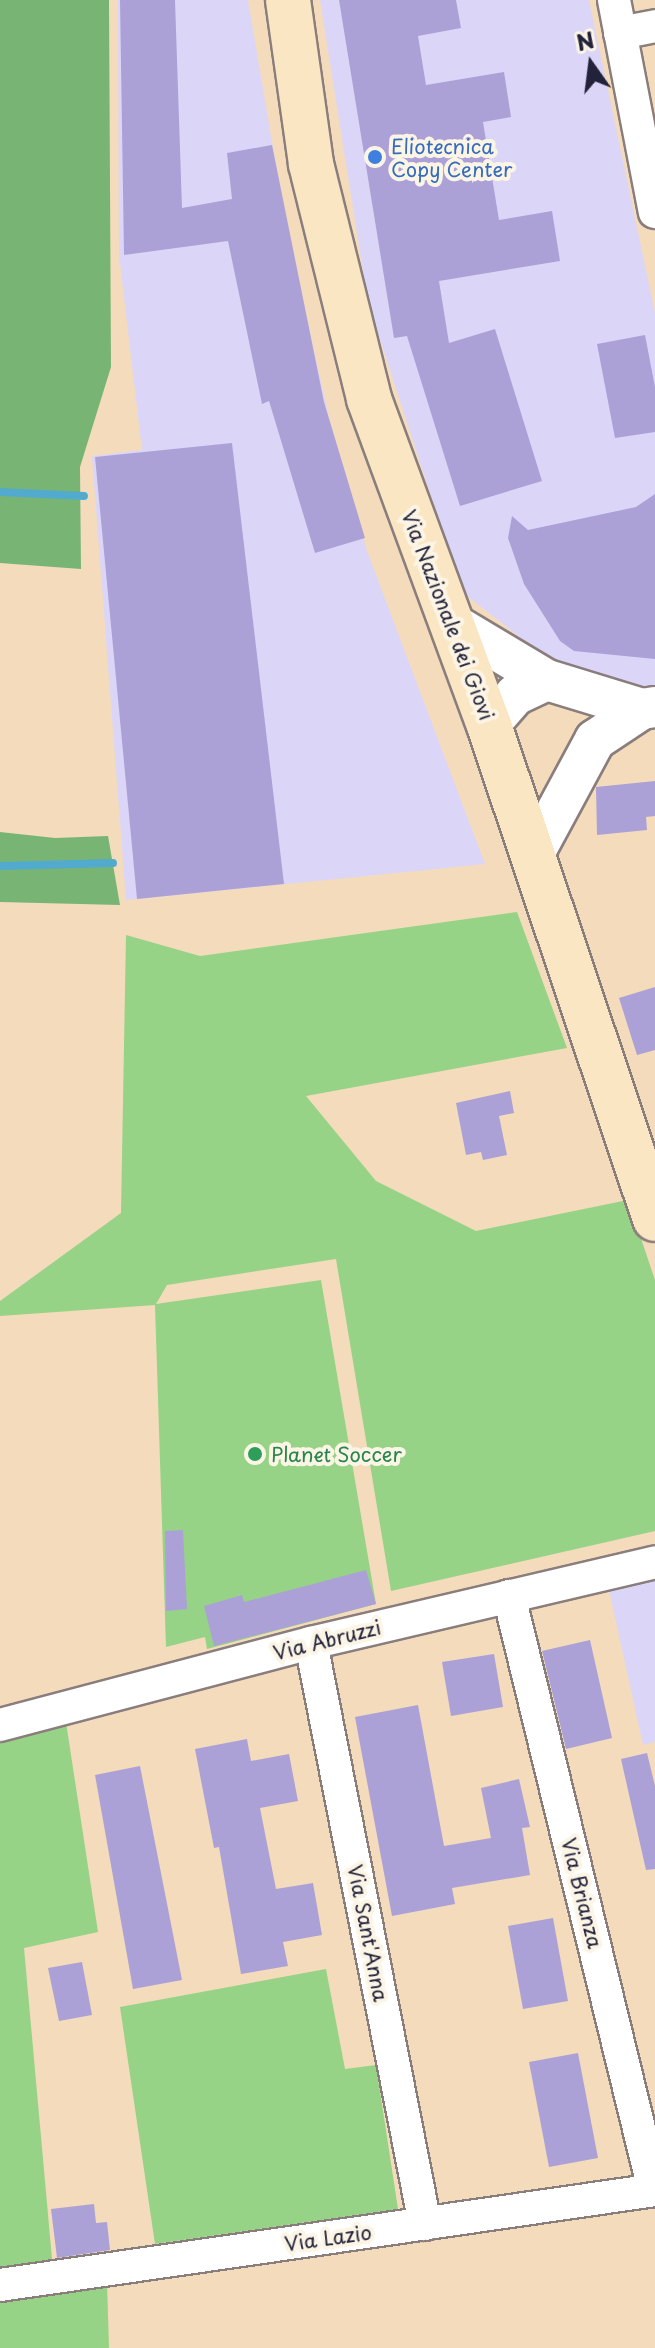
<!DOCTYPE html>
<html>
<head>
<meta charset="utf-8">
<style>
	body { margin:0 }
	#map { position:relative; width:655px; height:2348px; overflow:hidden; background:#f3dbbc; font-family:"Playpen Sans",sans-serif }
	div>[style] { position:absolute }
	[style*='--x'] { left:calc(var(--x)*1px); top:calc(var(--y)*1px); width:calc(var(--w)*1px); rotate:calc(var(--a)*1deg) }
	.built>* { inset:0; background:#dbd6f7 }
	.green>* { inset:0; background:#96d387 }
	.forest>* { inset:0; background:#78b574 }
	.stream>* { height:8px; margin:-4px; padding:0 4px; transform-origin:4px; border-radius:4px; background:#52aacf }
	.building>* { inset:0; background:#aba1d7 }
	.roads { filter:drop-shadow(2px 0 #8a7e7c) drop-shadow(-2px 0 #8a7e7c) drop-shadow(0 2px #8a7e7c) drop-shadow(0 -2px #8a7e7c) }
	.minor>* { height:32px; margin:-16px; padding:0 16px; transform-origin:16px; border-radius:16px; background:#fff }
	.tertiary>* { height:40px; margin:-20px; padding:0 20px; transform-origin:20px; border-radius:20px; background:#fff }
	.secondary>* { height:44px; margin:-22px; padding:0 22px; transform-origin:22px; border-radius:22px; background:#fbe6c4 }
	.dots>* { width:22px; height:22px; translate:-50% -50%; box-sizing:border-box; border:4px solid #fcf5e5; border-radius:50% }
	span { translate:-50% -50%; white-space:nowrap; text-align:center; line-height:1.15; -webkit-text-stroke:8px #fcf5e5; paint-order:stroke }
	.shop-label { font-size:20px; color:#366cbe }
	.left { translate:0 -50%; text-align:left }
	.street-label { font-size:20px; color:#22223b }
	.leisure-label { font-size:20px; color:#27864d }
	.north { position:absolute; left:551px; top:24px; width:80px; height:80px; -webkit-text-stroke:6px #fcf5e5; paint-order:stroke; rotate:346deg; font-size:22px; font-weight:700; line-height:32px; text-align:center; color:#22223b }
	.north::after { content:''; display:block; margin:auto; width:28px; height:36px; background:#22223b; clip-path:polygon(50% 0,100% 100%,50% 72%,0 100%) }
</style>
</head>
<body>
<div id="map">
	<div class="built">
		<div style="clip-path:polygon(118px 0,248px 0,287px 231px,330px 422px,367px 551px,485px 864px,126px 900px,92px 456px,142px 450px,119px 255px)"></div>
		<div style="clip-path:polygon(320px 0,589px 0,655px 313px,655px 687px,638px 691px,558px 667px,462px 592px,368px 302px)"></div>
		<div style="clip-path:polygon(655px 1578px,655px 1742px,643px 1745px,609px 1590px)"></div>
	</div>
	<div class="green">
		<div style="clip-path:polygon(517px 912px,567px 1048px,306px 1096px,376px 1181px,476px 1231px,628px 1200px,655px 1280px,655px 1531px,391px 1591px,336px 1259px,167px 1285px,156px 1304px,321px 1280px,376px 1604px,207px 1649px,205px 1637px,166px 1647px,155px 1305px,0 1316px,0 1301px,121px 1213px,126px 935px,200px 956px)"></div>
		<div style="clip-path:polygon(66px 1722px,98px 1932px,24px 1948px,53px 2270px,0 2279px,0 1743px)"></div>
		<div style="clip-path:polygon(326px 1969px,345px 2069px,376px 2065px,398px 2209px,155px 2244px,120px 2007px)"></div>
		<div style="clip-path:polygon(107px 2282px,109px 2348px,0 2348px,0 2294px)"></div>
	</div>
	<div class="forest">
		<div style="clip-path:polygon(0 0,109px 0,111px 367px,80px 467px,81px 569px,0 563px)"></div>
		<div style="clip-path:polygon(0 832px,55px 838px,108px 836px,120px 905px,0 902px)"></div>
	</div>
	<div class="stream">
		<div style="--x:0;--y:492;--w:84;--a:2.7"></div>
		<div style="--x:0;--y:866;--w:113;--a:-1.5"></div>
	</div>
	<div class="building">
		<div style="clip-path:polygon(120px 0,175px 0,182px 208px,232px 199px,227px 153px,272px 145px,324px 402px,365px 538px,315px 553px,269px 401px,262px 404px,228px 241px,124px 255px)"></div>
		<div style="clip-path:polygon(339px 0,456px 0,461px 28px,418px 36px,426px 85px,504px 72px,511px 117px,483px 122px,499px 220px,552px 211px,560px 261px,439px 281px,449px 343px,495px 329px,542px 481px,460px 506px,407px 336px,394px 338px)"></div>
		<div style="clip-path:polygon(645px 335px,655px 387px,655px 432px,615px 438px,597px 344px)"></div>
		<div style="clip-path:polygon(232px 443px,284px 884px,137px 899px,95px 457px)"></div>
		<div style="clip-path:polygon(655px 494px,655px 659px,574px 651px,560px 641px,524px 584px,508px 538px,512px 516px,528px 530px,636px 507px)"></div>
		<div style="clip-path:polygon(655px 781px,655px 816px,646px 817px,647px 830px,597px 835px,596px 787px)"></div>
		<div style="clip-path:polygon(655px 987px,655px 1050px,637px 1055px,619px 998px)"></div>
		<div style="clip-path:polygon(510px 1091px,514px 1113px,499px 1116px,507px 1155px,483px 1160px,481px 1152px,466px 1155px,456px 1103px)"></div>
		<div style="clip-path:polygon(183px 1530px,187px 1609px,166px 1611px,165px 1531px)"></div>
		<div style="clip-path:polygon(366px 1570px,376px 1604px,214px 1646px,204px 1606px,242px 1595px,244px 1602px)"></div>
		<div style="clip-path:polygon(590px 1640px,612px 1738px,566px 1749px,542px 1651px)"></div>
		<div style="clip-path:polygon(494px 1654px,503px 1707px,451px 1716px,442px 1662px)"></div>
		<div style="clip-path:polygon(418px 1705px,444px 1846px,491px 1838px,481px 1788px,519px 1779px,530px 1827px,522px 1828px,530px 1875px,452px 1888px,455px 1904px,392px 1916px,355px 1717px)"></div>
		<div style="clip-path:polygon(247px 1739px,251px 1761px,289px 1754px,298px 1801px,260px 1808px,276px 1889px,313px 1883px,322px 1935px,283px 1942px,288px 1966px,241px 1974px,219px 1847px,214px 1848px,195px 1749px)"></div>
		<div style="clip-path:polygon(647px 1753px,655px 1786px,655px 1869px,646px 1870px,621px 1759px)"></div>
		<div style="clip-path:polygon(140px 1766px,182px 1980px,133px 1989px,95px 1775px)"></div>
		<div style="clip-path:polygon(553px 1918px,568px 2001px,523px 2009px,508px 1926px)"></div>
		<div style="clip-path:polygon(82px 1962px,92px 2015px,59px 2021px,48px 1968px)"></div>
		<div style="clip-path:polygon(578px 2053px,598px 2158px,549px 2167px,529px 2062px)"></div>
		<div style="clip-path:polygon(94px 2204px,96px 2223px,107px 2222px,110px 2250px,57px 2258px,51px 2209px)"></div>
	</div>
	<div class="roads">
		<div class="minor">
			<div style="--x:614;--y:0;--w:216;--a:79.1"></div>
			<div style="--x:620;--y:33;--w:36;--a:-11"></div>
			<div style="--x:509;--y:1596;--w:611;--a:76.28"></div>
			<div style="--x:311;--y:1643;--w:592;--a:78.9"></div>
			<div style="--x:0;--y:1725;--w:322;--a:-14.8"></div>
			<div style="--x:311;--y:1643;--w:353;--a:-13.2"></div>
			<div style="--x:0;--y:2285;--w:662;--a:-8.25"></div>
		</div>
		<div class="tertiary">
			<div style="--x:453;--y:624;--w:109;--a:30.8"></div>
			<div style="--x:547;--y:680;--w:99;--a:17"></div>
			<div style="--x:642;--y:709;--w:13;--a:-9"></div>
			<div style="--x:489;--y:725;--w:40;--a:-49"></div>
			<div style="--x:515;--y:695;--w:35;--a:-25"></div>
			<div style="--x:532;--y:857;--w:133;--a:-61.7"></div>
			<div style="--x:595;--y:740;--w:56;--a:-33.4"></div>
		</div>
		<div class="secondary">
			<div style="--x:288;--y:0;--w:166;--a:82"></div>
			<div style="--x:311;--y:164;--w:242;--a:76.1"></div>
			<div style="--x:369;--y:399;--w:347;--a:69.8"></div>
			<div style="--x:489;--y:725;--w:521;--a:71.43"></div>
		</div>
	</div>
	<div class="dots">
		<div style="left:375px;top:157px;background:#3f7fe0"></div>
		<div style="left:255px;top:1454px;background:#2e9e5b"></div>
	</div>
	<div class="shop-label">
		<span class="left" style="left:391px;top:158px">Eliotecnica<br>Copy Center</span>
	</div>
	<div class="street-label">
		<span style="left:448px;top:615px;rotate:69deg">Via Nazionale dei Giovi</span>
		<span style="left:327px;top:1640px;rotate:-14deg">Via Abruzzi</span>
		<span style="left:582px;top:1893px;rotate:76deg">Via Brianza</span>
		<span style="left:368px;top:1933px;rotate:79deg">Via Sant'Anna</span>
		<span style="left:328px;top:2238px;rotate:-8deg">Via Lazio</span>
	</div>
	<div class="leisure-label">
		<span class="left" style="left:271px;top:1454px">Planet Soccer</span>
	</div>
	<div class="north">N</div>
</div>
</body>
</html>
